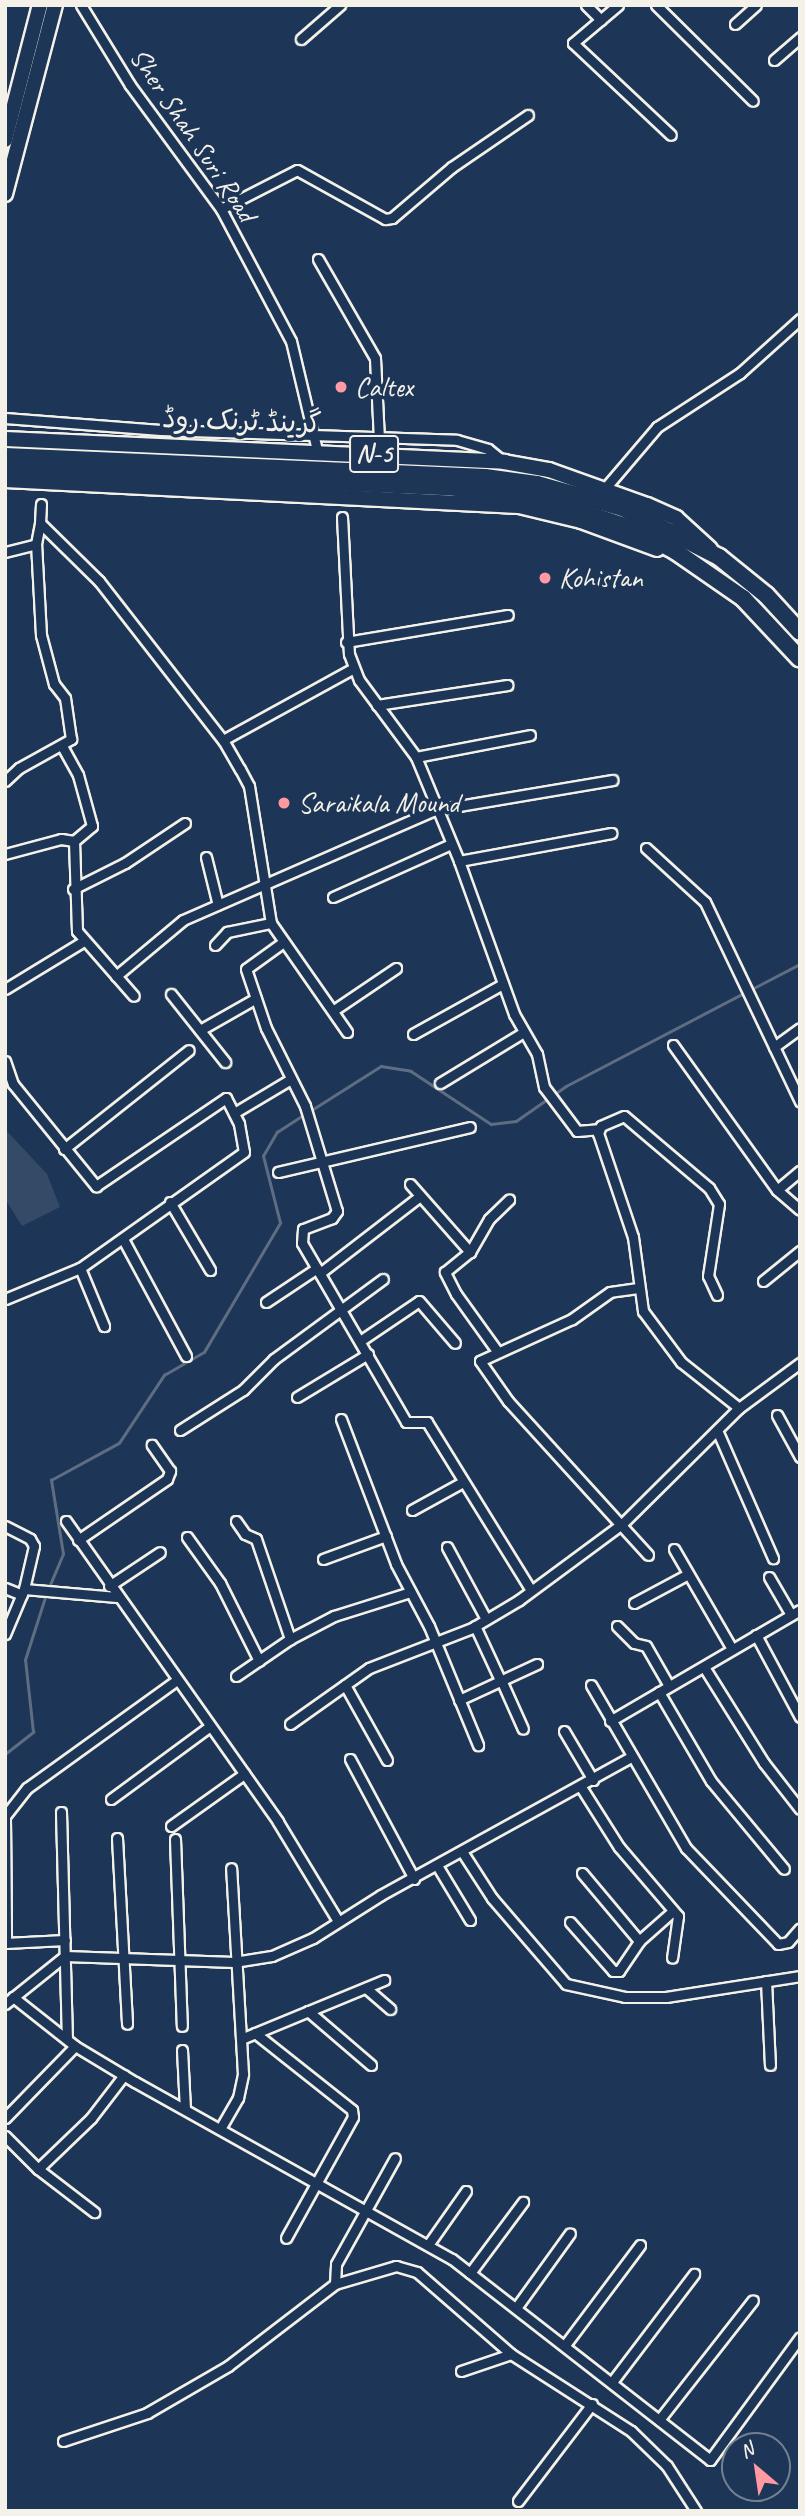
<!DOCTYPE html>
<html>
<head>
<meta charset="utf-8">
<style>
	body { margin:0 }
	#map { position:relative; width:805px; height:2516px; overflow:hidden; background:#1d3557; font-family:Caveat,"Playpen Sans Arabic",sans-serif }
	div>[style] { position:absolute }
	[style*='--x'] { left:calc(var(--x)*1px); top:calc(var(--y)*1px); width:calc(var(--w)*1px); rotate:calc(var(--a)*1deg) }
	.green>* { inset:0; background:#354a67 }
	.stream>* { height:2.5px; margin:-1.25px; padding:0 1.25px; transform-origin:1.25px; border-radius:1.25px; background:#5e6d82 }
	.roads { filter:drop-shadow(2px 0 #f4f1e8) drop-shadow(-2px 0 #f4f1e8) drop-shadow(0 2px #f4f1e8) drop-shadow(0 -2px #f4f1e8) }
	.minor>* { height:9px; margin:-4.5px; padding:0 4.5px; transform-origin:4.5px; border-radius:4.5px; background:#1d3557 }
	.primary>* { height:14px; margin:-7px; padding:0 7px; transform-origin:7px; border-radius:7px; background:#1d3557 }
	.trunk>* { height:16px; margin:-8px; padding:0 8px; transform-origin:8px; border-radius:8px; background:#1d3557 }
	.dots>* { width:19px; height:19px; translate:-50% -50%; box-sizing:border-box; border:4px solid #1d3557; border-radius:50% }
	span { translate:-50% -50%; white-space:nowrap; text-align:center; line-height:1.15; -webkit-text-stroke:7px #1d3557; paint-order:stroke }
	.shield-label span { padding:2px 5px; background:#1d3557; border:2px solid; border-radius:5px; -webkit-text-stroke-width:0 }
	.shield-label { font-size:26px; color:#f4f1e8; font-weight:700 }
	.street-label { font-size:28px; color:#f4f1e8 }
	.poi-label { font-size:28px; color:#f4f1e8 }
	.left { translate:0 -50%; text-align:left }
	.frame { position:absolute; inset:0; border:7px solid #f4f1e8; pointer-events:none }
	.north { position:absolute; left:721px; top:2432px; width:70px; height:70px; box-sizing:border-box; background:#1d3557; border:2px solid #738091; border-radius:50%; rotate:331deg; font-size:19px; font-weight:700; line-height:28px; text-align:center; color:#f4f1e8 }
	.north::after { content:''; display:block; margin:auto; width:24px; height:32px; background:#ff9aa2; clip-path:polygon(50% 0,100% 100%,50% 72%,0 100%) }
</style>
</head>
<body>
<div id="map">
	<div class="green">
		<div style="clip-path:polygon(5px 1129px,47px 1174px,60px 1207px,22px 1226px,5px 1199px)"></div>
	</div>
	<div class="stream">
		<div style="--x:750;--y:990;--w:56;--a:-27.5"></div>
		<div style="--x:310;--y:1111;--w:84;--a:-32.4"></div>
		<div style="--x:381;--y:1066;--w:30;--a:9"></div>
		<div style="--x:411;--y:1071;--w:96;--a:33.5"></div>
		<div style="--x:491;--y:1124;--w:25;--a:-7"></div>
		<div style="--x:516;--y:1121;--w:61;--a:-35"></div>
		<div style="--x:566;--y:1086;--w:201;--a:-27.6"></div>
		<div style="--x:49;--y:1587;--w:36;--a:-67"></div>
		<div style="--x:63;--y:1554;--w:75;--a:-99.2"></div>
		<div style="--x:51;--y:1480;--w:77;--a:-28.6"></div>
		<div style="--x:119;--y:1443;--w:82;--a:-56.5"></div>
		<div style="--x:164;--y:1375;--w:46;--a:-29.9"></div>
		<div style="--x:204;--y:1352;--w:150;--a:-59.5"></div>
		<div style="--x:280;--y:1223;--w:69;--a:-104.2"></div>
		<div style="--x:263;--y:1156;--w:28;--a:-60"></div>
		<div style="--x:277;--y:1132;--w:33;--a:-33"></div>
		<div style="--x:5;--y:1754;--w:36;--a:-38"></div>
		<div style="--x:33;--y:1732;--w:72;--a:-96.3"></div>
		<div style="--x:25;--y:1660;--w:69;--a:-72.3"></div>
	</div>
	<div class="roads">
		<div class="minor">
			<div style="--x:81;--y:5;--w:94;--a:58.5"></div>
			<div style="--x:130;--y:85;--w:154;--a:53.7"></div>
			<div style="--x:221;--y:209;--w:149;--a:62.1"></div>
			<div style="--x:291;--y:341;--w:112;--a:76.6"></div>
			<div style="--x:586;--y:5;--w:21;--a:45"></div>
			<div style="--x:618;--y:5;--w:59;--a:139.8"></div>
			<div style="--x:573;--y:43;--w:134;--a:43.2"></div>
			<div style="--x:656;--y:5;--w:136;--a:44.7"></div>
			<div style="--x:735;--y:24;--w:28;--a:-42"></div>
			<div style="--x:301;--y:39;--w:52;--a:-41.1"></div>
			<div style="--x:774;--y:60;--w:35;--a:-41"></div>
			<div style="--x:221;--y:209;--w:85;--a:-27.2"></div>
			<div style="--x:297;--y:170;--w:101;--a:29.1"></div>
			<div style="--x:385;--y:219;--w:7;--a:-8"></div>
			<div style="--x:392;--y:218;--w:79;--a:-40.4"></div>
			<div style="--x:452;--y:167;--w:92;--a:-34.4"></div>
			<div style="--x:318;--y:259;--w:114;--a:60.1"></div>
			<div style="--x:375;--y:358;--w:81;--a:87.2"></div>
			<div style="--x:5;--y:418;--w:156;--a:4.4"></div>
			<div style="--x:161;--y:430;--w:296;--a:1.9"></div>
			<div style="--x:457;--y:440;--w:32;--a:16"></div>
			<div style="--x:488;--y:449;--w:19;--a:39"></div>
			<div style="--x:606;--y:487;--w:79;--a:-49.6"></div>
			<div style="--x:657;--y:427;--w:99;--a:-33"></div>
			<div style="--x:740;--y:373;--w:81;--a:-42"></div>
			<div style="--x:41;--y:504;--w:19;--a:93"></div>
			<div style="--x:40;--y:523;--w:83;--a:44.5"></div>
			<div style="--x:99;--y:581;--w:202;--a:52.1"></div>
			<div style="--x:223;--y:740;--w:34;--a:60"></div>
			<div style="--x:240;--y:769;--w:19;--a:62"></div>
			<div style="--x:249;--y:786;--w:139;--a:80.9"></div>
			<div style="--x:271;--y:923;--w:133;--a:55.1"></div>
			<div style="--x:342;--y:517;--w:137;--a:87.1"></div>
			<div style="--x:349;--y:654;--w:28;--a:69"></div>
			<div style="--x:359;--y:680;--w:96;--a:53.5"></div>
			<div style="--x:416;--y:757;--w:113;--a:67.5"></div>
			<div style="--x:459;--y:861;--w:155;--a:-10.4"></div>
			<div style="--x:5;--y:552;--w:32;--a:-14"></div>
			<div style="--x:346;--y:642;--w:164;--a:-9.5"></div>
			<div style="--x:377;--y:705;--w:132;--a:-8.7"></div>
			<div style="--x:223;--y:740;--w:149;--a:-28.8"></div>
			<div style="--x:62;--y:746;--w:33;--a:61"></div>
			<div style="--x:78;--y:775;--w:53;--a:74.6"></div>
			<div style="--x:92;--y:826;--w:23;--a:140"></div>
			<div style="--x:74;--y:841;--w:90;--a:88.1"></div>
			<div style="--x:77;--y:931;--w:86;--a:48.8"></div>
			<div style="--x:416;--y:757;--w:116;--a:-10.9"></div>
			<div style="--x:5;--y:781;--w:19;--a:-43"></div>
			<div style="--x:19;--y:768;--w:60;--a:-29.1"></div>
			<div style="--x:71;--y:739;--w:41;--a:-98.3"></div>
			<div style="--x:65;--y:698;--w:18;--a:-128"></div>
			<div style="--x:54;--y:684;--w:51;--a:-104.9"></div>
			<div style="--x:41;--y:635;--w:91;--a:-93.1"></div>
			<div style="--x:36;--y:544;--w:21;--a:-79"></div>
			<div style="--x:646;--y:848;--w:80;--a:42.5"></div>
			<div style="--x:705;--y:902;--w:221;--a:64.5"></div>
			<div style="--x:5;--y:854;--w:58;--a:-15"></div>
			<div style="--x:61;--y:839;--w:13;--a:9"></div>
			<div style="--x:206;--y:857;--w:49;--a:76"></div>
			<div style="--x:459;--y:861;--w:163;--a:70.2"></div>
			<div style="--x:514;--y:1014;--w:46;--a:60.1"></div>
			<div style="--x:537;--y:1054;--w:34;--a:78"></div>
			<div style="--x:544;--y:1087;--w:55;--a:53.1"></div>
			<div style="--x:577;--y:1131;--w:21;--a:-5"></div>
			<div style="--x:73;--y:889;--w:58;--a:-26.6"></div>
			<div style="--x:125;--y:863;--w:72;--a:-33.7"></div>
			<div style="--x:333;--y:897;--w:129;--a:-24.2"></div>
			<div style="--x:282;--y:943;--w:44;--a:144.2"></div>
			<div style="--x:246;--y:969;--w:62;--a:71.3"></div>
			<div style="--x:266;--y:1028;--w:87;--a:63.4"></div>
			<div style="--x:305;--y:1106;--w:110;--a:73.1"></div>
			<div style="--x:337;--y:1211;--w:9;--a:126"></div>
			<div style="--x:332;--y:1218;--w:31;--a:159"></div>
			<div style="--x:303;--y:1229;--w:14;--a:94"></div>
			<div style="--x:302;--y:1243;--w:207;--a:59.8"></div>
			<div style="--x:406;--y:1422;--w:21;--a:0"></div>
			<div style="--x:427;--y:1422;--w:196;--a:58.3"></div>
			<div style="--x:215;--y:945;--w:18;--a:-47"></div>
			<div style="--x:227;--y:932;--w:45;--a:-11.6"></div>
			<div style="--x:116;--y:976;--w:87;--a:-39.9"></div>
			<div style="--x:183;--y:920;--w:275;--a:-23.6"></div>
			<div style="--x:435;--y:810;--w:180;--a:-9.6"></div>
			<div style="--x:5;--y:989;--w:92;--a:-31.3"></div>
			<div style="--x:171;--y:994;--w:87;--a:51.5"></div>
			<div style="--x:334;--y:1010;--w:75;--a:-34.1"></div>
			<div style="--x:200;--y:1030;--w:64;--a:-29.7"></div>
			<div style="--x:413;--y:1034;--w:103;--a:-29.1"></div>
			<div style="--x:673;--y:1045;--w:178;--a:54.4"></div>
			<div style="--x:777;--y:1190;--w:30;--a:41"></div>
			<div style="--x:774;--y:1047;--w:32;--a:-36"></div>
			<div style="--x:5;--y:1061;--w:24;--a:71"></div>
			<div style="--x:13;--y:1084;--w:132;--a:50.9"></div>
			<div style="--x:96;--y:1186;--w:157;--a:-34.1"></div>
			<div style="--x:226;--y:1098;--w:29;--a:63"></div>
			<div style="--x:239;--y:1124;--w:28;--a:80"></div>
			<div style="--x:244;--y:1152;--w:201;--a:144.7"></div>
			<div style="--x:80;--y:1268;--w:81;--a:157.5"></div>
			<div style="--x:440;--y:1083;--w:98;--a:-31.3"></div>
			<div style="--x:234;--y:1113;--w:66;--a:-30.8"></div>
			<div style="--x:64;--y:1149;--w:159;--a:-38.4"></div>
			<div style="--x:278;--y:1172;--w:197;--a:-13.2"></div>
			<div style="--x:410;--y:1184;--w:91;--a:48.6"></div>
			<div style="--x:777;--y:1190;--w:30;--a:-40"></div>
			<div style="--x:170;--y:1202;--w:79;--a:59.5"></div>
			<div style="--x:123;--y:1239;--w:133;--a:61.7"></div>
			<div style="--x:80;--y:1268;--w:63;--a:67.5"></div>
			<div style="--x:320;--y:1273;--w:126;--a:-37.6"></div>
			<div style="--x:763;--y:1281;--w:48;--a:-39"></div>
			<div style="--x:638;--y:1288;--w:28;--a:172"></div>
			<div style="--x:610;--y:1292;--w:47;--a:144.6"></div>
			<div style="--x:572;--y:1319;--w:101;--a:155.5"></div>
			<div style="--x:480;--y:1361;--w:49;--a:55"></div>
			<div style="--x:508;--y:1401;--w:208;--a:47.7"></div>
			<div style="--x:717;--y:1295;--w:21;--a:-115"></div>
			<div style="--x:708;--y:1276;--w:73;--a:-81.3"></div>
			<div style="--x:719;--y:1204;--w:19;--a:-122"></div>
			<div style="--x:709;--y:1188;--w:111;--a:-139.7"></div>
			<div style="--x:624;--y:1116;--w:25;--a:157"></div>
			<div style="--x:601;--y:1126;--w:8;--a:113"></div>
			<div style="--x:598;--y:1133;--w:110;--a:71.4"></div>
			<div style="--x:633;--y:1237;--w:75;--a:82.3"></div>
			<div style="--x:643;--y:1311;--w:64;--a:53.3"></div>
			<div style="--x:681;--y:1362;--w:74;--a:38.4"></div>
			<div style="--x:266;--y:1302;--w:61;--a:-33.7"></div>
			<div style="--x:360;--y:1341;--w:71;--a:-34.1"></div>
			<div style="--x:419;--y:1301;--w:55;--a:49.4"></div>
			<div style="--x:497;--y:1351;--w:70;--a:-125.7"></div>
			<div style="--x:456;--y:1294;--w:25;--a:-117"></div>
			<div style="--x:445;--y:1272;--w:32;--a:-39"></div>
			<div style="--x:470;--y:1252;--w:38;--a:-60"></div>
			<div style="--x:489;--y:1219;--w:28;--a:-44"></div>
			<div style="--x:297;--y:1397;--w:83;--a:-31.2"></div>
			<div style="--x:777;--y:1415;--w:48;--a:61.3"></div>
			<div style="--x:341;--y:1419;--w:155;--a:69.2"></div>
			<div style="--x:396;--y:1564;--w:70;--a:62"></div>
			<div style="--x:429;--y:1626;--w:129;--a:67.6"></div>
			<div style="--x:180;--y:1430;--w:75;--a:-32.4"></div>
			<div style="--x:243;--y:1390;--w:44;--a:-45"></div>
			<div style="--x:274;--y:1359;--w:135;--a:-36.3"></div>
			<div style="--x:717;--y:1430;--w:140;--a:66.4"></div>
			<div style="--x:412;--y:1510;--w:56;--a:-28.9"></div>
			<div style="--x:66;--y:1521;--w:368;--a:54.8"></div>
			<div style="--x:278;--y:1822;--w:116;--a:58.8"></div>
			<div style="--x:236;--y:1521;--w:16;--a:55"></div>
			<div style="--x:245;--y:1534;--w:12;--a:24"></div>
			<div style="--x:256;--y:1539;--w:106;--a:71.2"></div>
			<div style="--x:290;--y:1639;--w:50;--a:-27.6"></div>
			<div style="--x:334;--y:1616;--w:80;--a:-17.5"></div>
			<div style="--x:5;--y:1526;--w:28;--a:27"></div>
			<div style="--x:30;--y:1539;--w:8;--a:60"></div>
			<div style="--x:34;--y:1546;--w:44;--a:103.1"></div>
			<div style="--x:24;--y:1589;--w:49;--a:112.9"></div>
			<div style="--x:187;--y:1537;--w:57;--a:54.3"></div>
			<div style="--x:220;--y:1583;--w:87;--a:63.4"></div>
			<div style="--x:78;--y:1540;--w:108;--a:-34.4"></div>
			<div style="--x:167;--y:1479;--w:9;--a:-69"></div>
			<div style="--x:170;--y:1471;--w:32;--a:-125"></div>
			<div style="--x:447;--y:1547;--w:82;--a:61.6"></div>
			<div style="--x:674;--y:1549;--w:116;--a:59.9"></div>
			<div style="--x:323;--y:1559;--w:67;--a:-20.1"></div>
			<div style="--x:769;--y:1577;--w:44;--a:59.9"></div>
			<div style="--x:109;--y:1586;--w:61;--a:-33.7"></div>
			<div style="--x:5;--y:1588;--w:18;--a:22"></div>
			<div style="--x:24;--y:1589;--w:93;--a:4.9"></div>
			<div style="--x:634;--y:1603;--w:61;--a:-28.2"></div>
			<div style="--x:475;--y:1626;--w:62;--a:65.1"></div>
			<div style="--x:617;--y:1626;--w:24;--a:45"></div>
			<div style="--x:634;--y:1643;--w:12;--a:14"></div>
			<div style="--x:646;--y:1646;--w:46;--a:60.1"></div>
			<div style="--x:756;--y:1635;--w:93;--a:61.8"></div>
			<div style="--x:704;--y:1667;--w:113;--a:58"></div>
			<div style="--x:764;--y:1763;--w:58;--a:52"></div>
			<div style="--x:236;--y:1676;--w:65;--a:-34.4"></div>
			<div style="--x:502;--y:1682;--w:51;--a:65.9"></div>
			<div style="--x:345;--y:1685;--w:86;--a:60.8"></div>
			<div style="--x:591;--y:1685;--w:189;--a:59.8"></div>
			<div style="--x:686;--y:1848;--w:133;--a:46.2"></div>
			<div style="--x:778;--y:1944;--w:10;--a:-11"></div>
			<div style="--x:788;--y:1942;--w:18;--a:-49"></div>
			<div style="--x:659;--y:1692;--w:103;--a:59.7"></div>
			<div style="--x:711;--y:1781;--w:114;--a:50.3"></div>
			<div style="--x:459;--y:1700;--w:86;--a:-24.8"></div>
			<div style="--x:610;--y:1721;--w:220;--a:-30.3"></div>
			<div style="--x:290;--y:1724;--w:97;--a:-35.3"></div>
			<div style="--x:369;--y:1668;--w:110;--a:-21.2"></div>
			<div style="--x:472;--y:1628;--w:55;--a:-30.8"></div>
			<div style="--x:519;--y:1600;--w:129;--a:-36.5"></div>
			<div style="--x:623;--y:1523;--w:163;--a:-44.8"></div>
			<div style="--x:739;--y:1408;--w:76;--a:-36.4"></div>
			<div style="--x:564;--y:1731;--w:57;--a:59.4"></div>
			<div style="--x:350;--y:1759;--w:136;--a:61.9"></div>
			<div style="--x:581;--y:1787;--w:71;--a:57.7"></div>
			<div style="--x:619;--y:1847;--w:91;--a:49.5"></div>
			<div style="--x:678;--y:1916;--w:42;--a:98.1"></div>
			<div style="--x:111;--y:1799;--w:123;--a:-36.4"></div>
			<div style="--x:61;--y:1812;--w:227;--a:88.5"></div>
			<div style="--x:5;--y:1816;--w:36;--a:-52"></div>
			<div style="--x:27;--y:1788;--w:185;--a:-35.8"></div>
			<div style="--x:5;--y:1818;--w:125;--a:89.5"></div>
			<div style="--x:171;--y:1826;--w:90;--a:-35.5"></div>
			<div style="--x:117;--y:1838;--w:186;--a:86.9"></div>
			<div style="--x:175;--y:1839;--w:187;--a:87.9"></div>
			<div style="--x:463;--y:1853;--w:54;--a:57.2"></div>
			<div style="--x:492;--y:1898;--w:113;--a:49.3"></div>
			<div style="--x:566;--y:1984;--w:60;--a:12.4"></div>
			<div style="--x:625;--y:1997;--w:41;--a:0"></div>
			<div style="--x:666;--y:1997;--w:136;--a:-8.9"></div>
			<div style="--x:438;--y:1867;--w:62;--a:58.9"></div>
			<div style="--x:582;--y:1873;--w:89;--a:50"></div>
			<div style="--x:570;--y:1922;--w:65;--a:48.7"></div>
			<div style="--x:613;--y:1971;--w:6;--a:0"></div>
			<div style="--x:619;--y:1971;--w:36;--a:-56"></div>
			<div style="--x:639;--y:1941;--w:45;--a:-41.4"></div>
			<div style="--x:5;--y:1943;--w:60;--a:-2.9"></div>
			<div style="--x:766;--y:1981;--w:84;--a:87.3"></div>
			<div style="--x:366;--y:1988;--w:32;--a:41"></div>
			<div style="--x:13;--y:1997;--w:79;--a:38.3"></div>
			<div style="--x:75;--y:2046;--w:70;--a:31"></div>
			<div style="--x:135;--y:2082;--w:363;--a:29.2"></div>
			<div style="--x:452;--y:2259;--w:327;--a:37.9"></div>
			<div style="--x:710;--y:2460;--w:152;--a:-53.8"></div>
			<div style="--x:5;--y:2004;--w:77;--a:-38.7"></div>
			<div style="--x:65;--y:1956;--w:169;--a:2"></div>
			<div style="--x:234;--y:1962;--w:38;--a:-9"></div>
			<div style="--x:272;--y:1956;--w:45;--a:-23.7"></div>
			<div style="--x:313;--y:1938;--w:80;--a:-32.3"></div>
			<div style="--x:381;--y:1895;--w:283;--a:-28.9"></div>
			<div style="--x:308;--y:2011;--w:83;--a:40.6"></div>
			<div style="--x:255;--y:2033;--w:124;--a:38.4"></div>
			<div style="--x:352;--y:2110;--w:7;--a:82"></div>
			<div style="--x:353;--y:2117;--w:138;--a:119"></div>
			<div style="--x:241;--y:2039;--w:155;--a:-22.4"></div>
			<div style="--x:182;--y:2050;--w:59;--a:87.1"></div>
			<div style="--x:5;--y:2118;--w:100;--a:-45.8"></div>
			<div style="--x:220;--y:2129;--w:36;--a:-60"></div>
			<div style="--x:238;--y:2098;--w:25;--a:-78"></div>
			<div style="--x:243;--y:2074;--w:206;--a:-93.3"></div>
			<div style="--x:5;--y:2136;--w:47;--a:45"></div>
			<div style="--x:38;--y:2169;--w:71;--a:37.5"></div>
			<div style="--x:38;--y:2169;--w:74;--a:-43.9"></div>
			<div style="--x:91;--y:2118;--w:54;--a:-52.5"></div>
			<div style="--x:428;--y:2245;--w:66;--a:-54.9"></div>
			<div style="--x:470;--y:2273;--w:89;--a:-53.3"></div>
			<div style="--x:335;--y:2284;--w:20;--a:-87"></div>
			<div style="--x:336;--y:2264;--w:121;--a:-60.9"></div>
			<div style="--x:516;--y:2308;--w:92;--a:-54.2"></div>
			<div style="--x:565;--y:2345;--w:125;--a:-53.1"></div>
			<div style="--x:461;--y:2371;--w:53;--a:-18.8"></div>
			<div style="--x:612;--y:2382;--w:136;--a:-52.8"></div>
			<div style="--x:659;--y:2420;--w:152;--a:-51.9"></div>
			<div style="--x:63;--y:2441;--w:89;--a:-18.4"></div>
			<div style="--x:147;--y:2413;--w:94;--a:-30.1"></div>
			<div style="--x:228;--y:2366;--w:135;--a:-37.5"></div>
			<div style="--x:335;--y:2284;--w:64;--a:-16.4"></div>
			<div style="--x:396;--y:2266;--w:22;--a:16"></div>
			<div style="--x:417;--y:2272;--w:125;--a:41.1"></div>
			<div style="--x:511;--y:2354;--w:143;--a:32.7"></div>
			<div style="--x:631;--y:2431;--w:50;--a:44.2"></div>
			<div style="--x:667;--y:2466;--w:54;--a:57.2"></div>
			<div style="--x:518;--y:2501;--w:122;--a:-52.7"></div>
		</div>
		<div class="primary">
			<div style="--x:5;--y:140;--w:139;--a:-75.5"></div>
			<div style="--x:5;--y:194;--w:196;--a:-75.2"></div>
			<div style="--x:5;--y:439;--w:500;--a:2.6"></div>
			<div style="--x:504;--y:462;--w:46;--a:10.1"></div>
			<div style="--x:549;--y:470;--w:104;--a:19.7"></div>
			<div style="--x:647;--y:505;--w:32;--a:24"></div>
			<div style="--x:676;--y:518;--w:46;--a:42.4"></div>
			<div style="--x:5;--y:480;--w:515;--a:2.9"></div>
			<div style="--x:519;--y:506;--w:64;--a:13.6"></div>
			<div style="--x:581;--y:521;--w:81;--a:20.2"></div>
		</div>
		<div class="trunk">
			<div style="--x:5;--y:456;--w:480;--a:2.5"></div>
			<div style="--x:485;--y:477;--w:52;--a:7.7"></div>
			<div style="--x:537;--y:484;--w:89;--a:15.6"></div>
			<div style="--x:623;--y:508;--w:108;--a:27"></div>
			<div style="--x:719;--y:557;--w:60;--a:39"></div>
			<div style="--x:766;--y:595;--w:50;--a:47.4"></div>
			<div style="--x:5;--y:468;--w:443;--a:2.5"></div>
			<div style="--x:448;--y:487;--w:92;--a:6.9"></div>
			<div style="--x:539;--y:498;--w:100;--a:18.1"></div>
			<div style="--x:634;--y:529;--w:47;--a:28.2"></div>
			<div style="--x:675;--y:551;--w:83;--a:34.7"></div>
			<div style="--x:743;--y:598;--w:83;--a:46.9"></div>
		</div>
	</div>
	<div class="dots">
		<div style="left:341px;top:387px;background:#ff9aa2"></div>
		<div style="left:545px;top:578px;background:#ff9aa2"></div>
		<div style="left:284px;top:803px;background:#ff9aa2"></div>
	</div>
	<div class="shield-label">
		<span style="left:374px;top:454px">N-5</span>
	</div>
	<div class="street-label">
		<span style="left:193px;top:135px;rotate:56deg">Sher Shah Suri Road</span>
		<span style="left:242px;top:421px;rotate:2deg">گرینڈ ٹرنک روڈ</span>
	</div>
	<div class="poi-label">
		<span class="left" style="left:355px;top:387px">Caltex</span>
		<span class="left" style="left:559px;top:578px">Kohistan</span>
		<span class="left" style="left:298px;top:803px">Saraikala Mound</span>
	</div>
	<div class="frame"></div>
	<div class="north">N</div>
</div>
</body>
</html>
